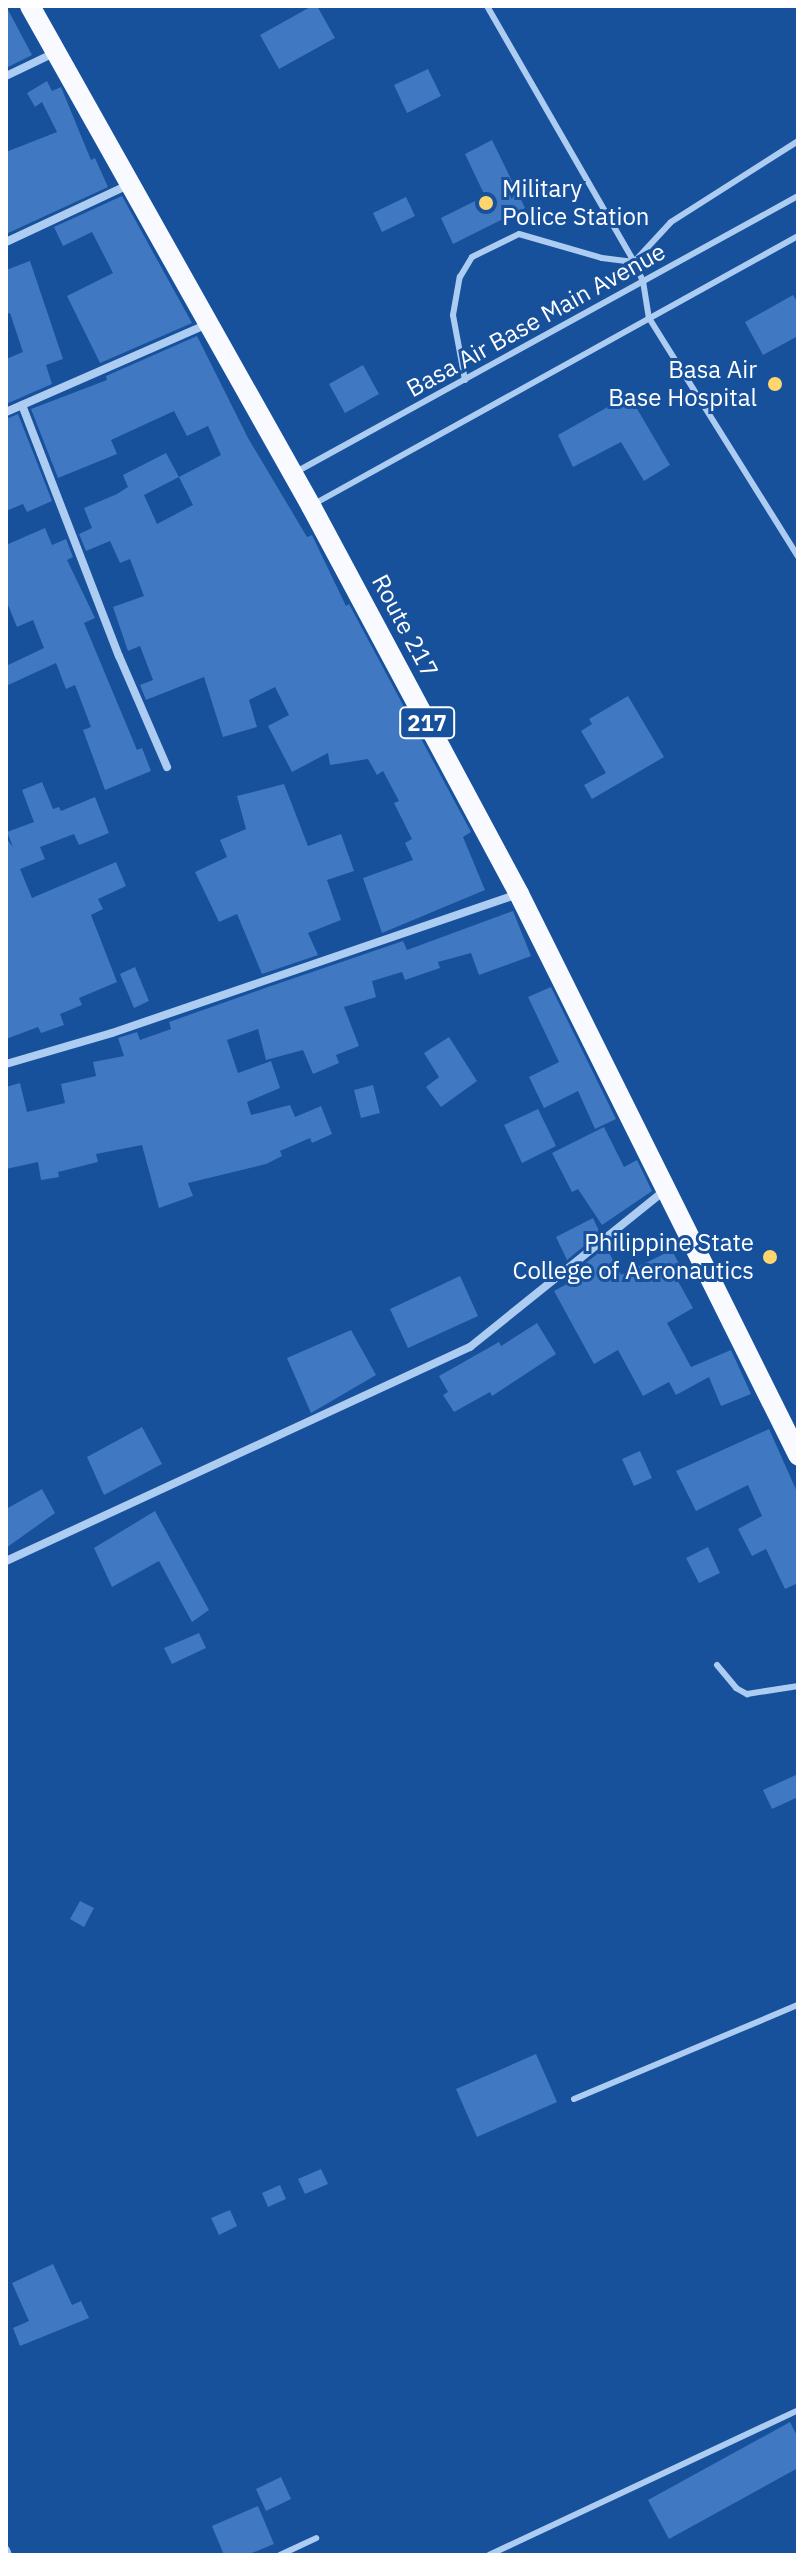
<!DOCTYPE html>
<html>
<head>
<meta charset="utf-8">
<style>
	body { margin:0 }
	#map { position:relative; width:804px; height:2561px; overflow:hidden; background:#17509b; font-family:"IBM Plex Sans",sans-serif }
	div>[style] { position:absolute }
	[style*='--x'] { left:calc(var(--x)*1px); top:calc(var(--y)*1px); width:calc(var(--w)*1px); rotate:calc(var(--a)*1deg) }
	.building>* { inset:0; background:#4078c1 }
	.lane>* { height:6px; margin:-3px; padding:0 3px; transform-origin:3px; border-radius:3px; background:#adccf2 }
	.street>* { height:8px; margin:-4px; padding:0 4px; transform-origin:4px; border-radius:4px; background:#adccf2 }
	.primary>* { height:20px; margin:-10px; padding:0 10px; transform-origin:10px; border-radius:10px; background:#f8faff }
	.dots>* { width:22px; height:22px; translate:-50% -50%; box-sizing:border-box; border:4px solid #17509b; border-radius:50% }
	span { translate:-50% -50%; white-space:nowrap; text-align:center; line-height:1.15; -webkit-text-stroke:6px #17509b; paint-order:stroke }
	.shield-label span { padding:2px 6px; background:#17509b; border:2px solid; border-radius:6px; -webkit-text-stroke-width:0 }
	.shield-label { font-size:22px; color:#fff; font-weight:700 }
	.poi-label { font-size:24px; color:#fff }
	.left { translate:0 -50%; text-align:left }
	.right { translate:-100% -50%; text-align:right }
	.street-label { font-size:24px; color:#fff }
	.frame { position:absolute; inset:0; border:8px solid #fff; pointer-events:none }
</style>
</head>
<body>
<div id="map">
	<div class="building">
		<div style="clip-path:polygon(6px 6px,32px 55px,6px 68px)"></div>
		<div style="clip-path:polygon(312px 6px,317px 6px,335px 38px,279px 69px,260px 35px)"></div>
		<div style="clip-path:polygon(428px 69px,441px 96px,407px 113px,394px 85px)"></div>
		<div style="clip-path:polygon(47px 81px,52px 91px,61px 87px,91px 160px,95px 158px,108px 187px,6px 234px,6px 152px,57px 132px,42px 102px,35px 107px,27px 93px)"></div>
		<div style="clip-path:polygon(492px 140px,525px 208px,453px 244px,441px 218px,485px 196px,465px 154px)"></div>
		<div style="clip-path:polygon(122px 196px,192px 323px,100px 363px,67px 296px,113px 273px,92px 232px,63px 246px,54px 227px)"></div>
		<div style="clip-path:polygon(406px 197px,415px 216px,382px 232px,373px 213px)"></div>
		<div style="clip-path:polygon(30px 261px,63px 359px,46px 365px,52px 384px,6px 404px,6px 359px,23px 352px,10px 313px,6px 314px,6px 270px)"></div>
		<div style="clip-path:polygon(793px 295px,798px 303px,798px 336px,763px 355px,745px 322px)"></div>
		<div style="clip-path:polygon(197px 336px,248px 438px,307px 537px,312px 535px,346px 606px,349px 604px,471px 832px,463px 837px,485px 890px,382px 933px,363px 878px,413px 860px,405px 843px,412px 839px,394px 803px,399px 801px,383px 771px,377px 775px,368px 759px,330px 765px,328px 753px,292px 772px,268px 726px,289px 715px,275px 687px,249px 700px,257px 727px,223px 737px,204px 677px,146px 700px,140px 685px,153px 680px,140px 646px,128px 651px,113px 607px,144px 596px,130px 559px,120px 563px,110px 541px,86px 551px,79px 534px,92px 528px,84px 508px,117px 494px,128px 487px,123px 475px,166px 453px,179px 477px,144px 495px,157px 524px,193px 505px,179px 477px,221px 455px,208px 426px,187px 436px,174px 411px,111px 440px,117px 454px,58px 478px,31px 409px,107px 380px,106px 376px)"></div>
		<div style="clip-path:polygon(363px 365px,379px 394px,345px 413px,329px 384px)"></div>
		<div style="clip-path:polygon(629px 395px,670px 465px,644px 481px,621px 442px,573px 467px,558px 435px)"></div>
		<div style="clip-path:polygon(18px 414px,52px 501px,27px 512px,23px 504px,6px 511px,6px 419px)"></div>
		<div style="clip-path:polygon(45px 528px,52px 545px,66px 539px,73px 557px,67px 560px,95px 618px,84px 623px,137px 750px,142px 748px,151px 771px,105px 790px,83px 730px,91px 727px,75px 685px,66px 689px,56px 663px,6px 686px,6px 666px,44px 648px,33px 620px,17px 627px,6px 600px,6px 545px)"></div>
		<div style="clip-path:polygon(628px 696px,664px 757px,592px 799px,584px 785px,606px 773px,581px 731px,592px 724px,589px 719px)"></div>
		<div style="clip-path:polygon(42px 782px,53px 809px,59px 807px,61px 811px,95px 797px,109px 833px,79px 845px,74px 834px,40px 847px,45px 859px,20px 869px,32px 898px,116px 862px,126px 886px,98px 899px,103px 909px,91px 915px,117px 982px,79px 998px,82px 1005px,60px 1014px,64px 1025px,41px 1033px,38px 1027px,6px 1039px,6px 838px,13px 847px,7px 832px,34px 822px,22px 790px)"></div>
		<div style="clip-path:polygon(284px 784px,308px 846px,341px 834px,354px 871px,327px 880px,341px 920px,308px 933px,318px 955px,262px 974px,237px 914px,219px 922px,195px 872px,227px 857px,220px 840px,246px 829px,237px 796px)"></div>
		<div style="clip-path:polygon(513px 911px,531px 956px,479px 975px,471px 953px,438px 962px,440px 968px,405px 980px,402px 972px,372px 981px,376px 997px,344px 1007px,359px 1046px,336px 1055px,339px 1063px,313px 1074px,303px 1050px,266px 1060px,258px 1029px,227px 1040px,238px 1073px,271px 1061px,280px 1088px,247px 1102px,251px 1115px,290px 1105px,295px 1117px,321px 1106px,332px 1134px,312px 1143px,310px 1138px,280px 1151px,282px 1156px,266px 1164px,188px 1183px,193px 1196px,159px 1208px,142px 1145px,96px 1154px,98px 1162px,58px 1172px,59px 1177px,41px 1180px,38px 1162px,6px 1169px,6px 1087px,20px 1083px,27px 1112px,65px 1103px,61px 1084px,96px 1076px,93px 1062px,124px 1056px,118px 1038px,137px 1032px,140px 1040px,171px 1029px,169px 1022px,268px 987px,403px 941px,407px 950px)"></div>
		<div style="clip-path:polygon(135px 967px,149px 1001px,134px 1008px,120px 974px)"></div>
		<div style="clip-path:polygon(551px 987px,616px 1119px,595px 1129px,578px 1091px,544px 1108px,529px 1077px,559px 1062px,528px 997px)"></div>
		<div style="clip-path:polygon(449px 1037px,477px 1081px,441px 1107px,426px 1087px,439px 1077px,424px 1053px)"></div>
		<div style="clip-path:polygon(373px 1085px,380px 1113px,361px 1118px,354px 1090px)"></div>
		<div style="clip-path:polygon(538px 1109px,556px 1146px,522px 1163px,504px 1125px)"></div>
		<div style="clip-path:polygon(604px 1127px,624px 1167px,637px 1160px,652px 1191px,602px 1225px,578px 1189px,572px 1192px,552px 1153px)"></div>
		<div style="clip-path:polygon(593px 1218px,600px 1233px,567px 1260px,556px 1237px)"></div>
		<div style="clip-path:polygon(606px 1247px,621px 1275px,672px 1250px,683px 1272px,675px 1276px,693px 1308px,667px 1323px,691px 1367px,731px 1350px,751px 1394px,721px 1406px,709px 1377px,676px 1395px,669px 1382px,643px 1396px,618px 1350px,594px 1364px,554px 1291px,576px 1279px,573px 1273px)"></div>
		<div style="clip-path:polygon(460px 1276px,478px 1316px,408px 1348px,390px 1309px)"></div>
		<div style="clip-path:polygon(537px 1323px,556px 1354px,492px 1396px,490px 1392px,454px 1412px,443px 1395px,448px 1392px,439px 1376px,499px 1342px,501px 1346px)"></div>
		<div style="clip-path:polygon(351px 1330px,376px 1375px,311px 1413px,287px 1358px)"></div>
		<div style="clip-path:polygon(142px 1427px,162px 1464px,104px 1495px,87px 1457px)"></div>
		<div style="clip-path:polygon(769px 1429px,798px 1494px,798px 1583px,785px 1589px,766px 1549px,752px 1556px,738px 1529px,762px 1516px,748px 1485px,696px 1511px,676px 1471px)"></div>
		<div style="clip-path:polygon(640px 1451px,652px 1478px,634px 1486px,622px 1459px)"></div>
		<div style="clip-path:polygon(42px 1489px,55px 1513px,6px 1548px,6px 1509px)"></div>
		<div style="clip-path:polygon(155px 1511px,209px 1610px,192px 1622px,159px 1561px,112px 1587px,94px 1548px)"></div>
		<div style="clip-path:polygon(708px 1547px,720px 1573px,699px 1583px,686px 1558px)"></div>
		<div style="clip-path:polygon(199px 1633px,206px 1648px,172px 1664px,164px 1648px)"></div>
		<div style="clip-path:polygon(798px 1774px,798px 1797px,772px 1809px,763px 1790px)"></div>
		<div style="clip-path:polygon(80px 1901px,94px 1908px,84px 1927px,70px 1919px)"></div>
		<div style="clip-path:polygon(536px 2054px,557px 2102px,477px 2137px,456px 2089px)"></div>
		<div style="clip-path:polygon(321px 2169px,328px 2184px,305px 2194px,298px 2179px)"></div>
		<div style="clip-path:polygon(280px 2185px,286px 2199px,268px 2207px,262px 2193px)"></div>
		<div style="clip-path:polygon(230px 2210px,237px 2226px,219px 2235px,211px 2218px)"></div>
		<div style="clip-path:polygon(53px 2264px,72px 2305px,81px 2301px,89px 2318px,20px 2346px,13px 2328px,29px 2321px,12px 2283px)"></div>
		<div style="clip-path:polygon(790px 2422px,798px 2438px,798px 2468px,669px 2539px,648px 2500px)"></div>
		<div style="clip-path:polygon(281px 2477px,291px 2499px,266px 2511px,256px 2489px)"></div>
		<div style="clip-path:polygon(258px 2506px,274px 2544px,247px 2555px,224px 2555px,212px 2526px)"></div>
	</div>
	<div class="lane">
		<div style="--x:487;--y:6;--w:295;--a:60.1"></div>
		<div style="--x:634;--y:262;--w:21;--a:65"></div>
		<div style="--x:643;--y:281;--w:37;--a:81"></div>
		<div style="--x:649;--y:318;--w:281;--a:58"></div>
		<div style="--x:465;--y:380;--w:66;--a:-100.5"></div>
		<div style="--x:453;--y:315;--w:39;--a:-80"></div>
		<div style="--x:460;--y:277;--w:23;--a:-59"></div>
		<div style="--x:472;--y:257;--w:52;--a:-26.1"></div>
		<div style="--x:519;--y:234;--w:86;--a:16.1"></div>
		<div style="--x:602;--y:258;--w:32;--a:7"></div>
		<div style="--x:634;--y:262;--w:54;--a:-47.2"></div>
		<div style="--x:671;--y:222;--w:151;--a:-32.5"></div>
		<div style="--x:296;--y:472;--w:573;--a:-28.8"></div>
		<div style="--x:314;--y:504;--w:553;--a:-28.97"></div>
		<div style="--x:717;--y:1665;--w:30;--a:50"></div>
		<div style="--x:736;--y:1688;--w:13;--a:29"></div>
		<div style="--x:747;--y:1694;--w:52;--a:-8.9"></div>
		<div style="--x:574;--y:2099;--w:243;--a:-22.8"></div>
		<div style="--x:280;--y:2555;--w:40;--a:-25"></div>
		<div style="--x:489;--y:2555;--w:341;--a:-25.1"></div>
	</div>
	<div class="street">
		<div style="--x:6;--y:76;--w:55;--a:-25.6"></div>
		<div style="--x:6;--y:242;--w:135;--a:-25"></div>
		<div style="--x:22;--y:405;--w:269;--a:68.9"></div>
		<div style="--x:119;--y:656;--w:121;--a:66.6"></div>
		<div style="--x:6;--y:412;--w:219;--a:-23.6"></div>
		<div style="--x:6;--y:1064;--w:110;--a:-16.3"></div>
		<div style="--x:112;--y:1033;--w:429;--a:-18.9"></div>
		<div style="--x:6;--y:1561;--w:511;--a:-24.76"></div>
		<div style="--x:470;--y:1347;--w:249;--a:-38.8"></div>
		<div style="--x:6;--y:2550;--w:5;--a:68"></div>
	</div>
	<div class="primary">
		<div style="--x:30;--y:6;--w:574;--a:60.66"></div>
		<div style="--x:311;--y:506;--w:440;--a:61.8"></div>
		<div style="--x:519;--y:894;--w:627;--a:63.56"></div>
	</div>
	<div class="dots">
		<div style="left:486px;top:203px;background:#ffd66e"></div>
		<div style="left:775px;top:384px;background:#ffd66e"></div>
		<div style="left:770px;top:1257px;background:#ffd66e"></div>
	</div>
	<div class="shield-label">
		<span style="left:427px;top:723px">217</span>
	</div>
	<div class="poi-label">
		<span class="left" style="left:502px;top:203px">Military<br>Police Station</span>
		<span class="right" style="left:757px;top:384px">Basa Air<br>Base Hospital</span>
		<span class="right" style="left:754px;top:1257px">Philippine State<br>College of Aeronautics</span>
	</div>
	<div class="street-label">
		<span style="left:536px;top:320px;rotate:-29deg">Basa Air Base Main Avenue</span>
		<span style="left:405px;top:626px;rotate:62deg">Route 217</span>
	</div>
	<div class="frame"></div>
</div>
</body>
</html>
